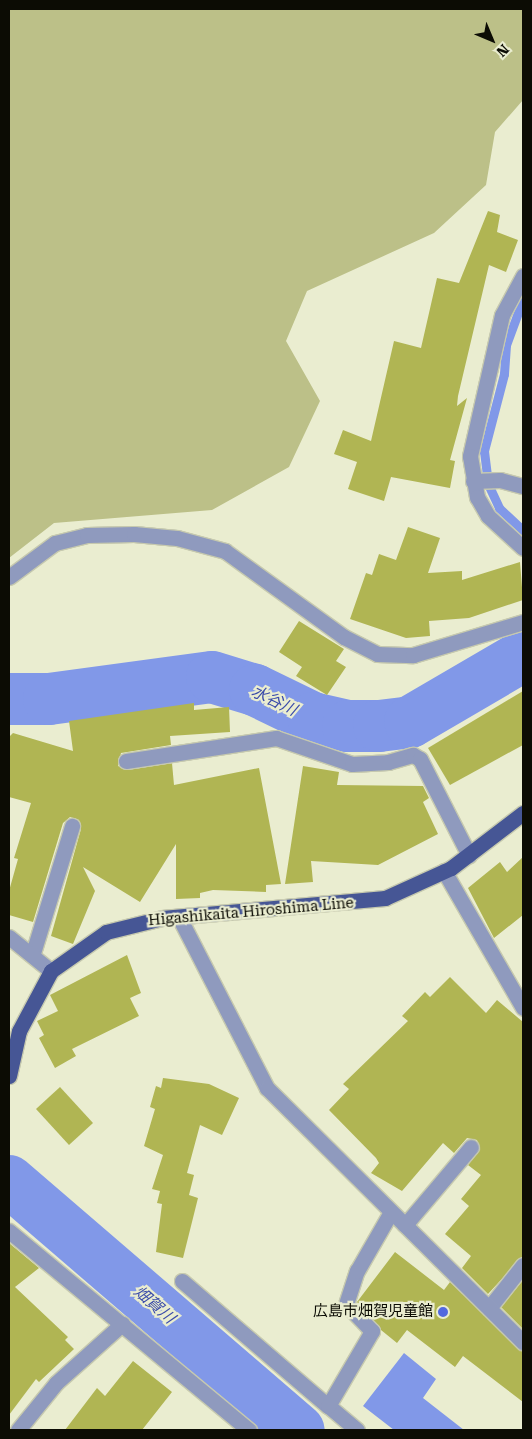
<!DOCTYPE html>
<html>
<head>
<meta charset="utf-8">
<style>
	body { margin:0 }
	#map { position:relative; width:532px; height:1439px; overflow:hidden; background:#eaedd0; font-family:"Roboto Serif","Noto Sans JP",serif }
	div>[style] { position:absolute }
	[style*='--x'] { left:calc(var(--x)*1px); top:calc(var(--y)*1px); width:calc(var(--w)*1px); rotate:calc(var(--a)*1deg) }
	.green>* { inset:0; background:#bcc088 }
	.water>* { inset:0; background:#8198e8 }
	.stream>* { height:9px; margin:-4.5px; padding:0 4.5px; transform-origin:4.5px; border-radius:4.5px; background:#8198e8 }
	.river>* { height:52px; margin:-26px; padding:0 26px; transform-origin:26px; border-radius:26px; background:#8198e8 }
	.building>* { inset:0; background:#b0b553 }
	.roads { filter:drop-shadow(1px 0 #c6c9af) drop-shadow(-1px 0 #c6c9af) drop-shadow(0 1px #c6c9af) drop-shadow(0 -1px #c6c9af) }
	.lane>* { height:15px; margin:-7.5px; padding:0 7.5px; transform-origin:7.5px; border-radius:7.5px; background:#8f9abe }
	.street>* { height:15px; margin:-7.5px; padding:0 7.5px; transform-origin:7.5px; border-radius:7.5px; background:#8f9abe }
	.primary>* { height:15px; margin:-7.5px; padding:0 7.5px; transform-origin:7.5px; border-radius:7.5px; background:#465695 }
	.dots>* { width:14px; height:14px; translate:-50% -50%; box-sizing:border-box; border:2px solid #eaedd0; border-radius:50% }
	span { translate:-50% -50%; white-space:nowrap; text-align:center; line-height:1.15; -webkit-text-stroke:4.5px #eaedd0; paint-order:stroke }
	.street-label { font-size:15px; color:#0c0c04 }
	.poi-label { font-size:15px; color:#0c0c04 }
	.right { translate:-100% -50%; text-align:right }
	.water-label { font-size:16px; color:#3b4caa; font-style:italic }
	.frame { position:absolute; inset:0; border:10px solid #0c0c04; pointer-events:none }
	.north { position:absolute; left:467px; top:15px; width:50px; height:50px; -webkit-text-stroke:4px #eaedd0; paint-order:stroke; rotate:135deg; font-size:14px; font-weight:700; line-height:20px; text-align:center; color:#0c0c04 }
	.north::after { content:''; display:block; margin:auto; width:18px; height:22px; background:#0c0c04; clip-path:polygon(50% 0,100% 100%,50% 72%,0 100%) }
</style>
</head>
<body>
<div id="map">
	<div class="green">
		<div style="clip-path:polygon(9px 9px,523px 9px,523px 100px,495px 132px,486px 185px,434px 233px,307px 291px,286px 341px,320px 401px,289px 467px,212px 510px,54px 523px,9px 558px)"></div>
	</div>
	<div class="water">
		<div style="clip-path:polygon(404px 1353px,436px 1379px,423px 1398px,464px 1430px,394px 1430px,363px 1406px)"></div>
	</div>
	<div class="stream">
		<div style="--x:523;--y:299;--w:49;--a:110.3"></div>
		<div style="--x:506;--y:345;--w:29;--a:94"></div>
		<div style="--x:504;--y:374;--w:80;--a:104.6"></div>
		<div style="--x:484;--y:451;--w:33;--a:83"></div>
		<div style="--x:488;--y:484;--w:26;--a:65"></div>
		<div style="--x:499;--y:508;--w:33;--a:43"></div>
	</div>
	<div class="river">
		<div style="--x:9;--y:699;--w:40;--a:0"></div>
		<div style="--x:49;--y:699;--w:164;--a:-7.7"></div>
		<div style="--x:212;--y:677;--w:45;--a:16.8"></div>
		<div style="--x:255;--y:690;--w:64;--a:25.8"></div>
		<div style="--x:313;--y:718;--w:36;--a:13"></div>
		<div style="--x:348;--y:726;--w:31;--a:0"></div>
		<div style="--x:379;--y:726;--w:31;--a:-7"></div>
		<div style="--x:410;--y:722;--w:131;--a:-30.3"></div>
		<div style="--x:9;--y:1181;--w:382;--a:40.7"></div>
	</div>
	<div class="building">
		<div style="clip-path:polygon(488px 211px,500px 215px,497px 232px,518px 240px,506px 272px,489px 265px,458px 396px,457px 406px,467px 398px,450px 460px,455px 461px,450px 488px,391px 477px,384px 501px,348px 489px,357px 462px,334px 454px,343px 430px,371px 441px,394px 341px,421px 348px,437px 278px,459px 283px)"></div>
		<div style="clip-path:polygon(408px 527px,440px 538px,428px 573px,462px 571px,462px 580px,520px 562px,523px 600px,469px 618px,429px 621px,430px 636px,406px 638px,350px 619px,366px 573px,372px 575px,379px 554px,396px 560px)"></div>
		<div style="clip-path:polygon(299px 621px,344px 649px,336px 661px,346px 667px,327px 695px,296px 676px,302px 667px,279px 652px)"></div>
		<div style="clip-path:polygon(523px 691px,523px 745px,450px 785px,428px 748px)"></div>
		<div style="clip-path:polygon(194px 703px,194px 710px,229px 707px,230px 732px,170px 736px,171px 745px,121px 753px,118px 766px,127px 770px,172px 763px,174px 785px,259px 768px,281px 884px,266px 885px,266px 892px,213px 890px,200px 893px,200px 898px,176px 899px,176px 844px,140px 902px,83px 867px,95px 891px,73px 944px,51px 936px,81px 829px,79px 820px,70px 817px,63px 823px,33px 922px,9px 915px,9px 891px,18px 859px,14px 858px,31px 803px,9px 797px,9px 737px,13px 733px,73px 751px,69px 721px)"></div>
		<div style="clip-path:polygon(303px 766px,339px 772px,337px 785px,423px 786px,429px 798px,423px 802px,438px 834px,378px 865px,311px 861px,313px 882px,285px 884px)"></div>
		<div style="clip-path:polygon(523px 857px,523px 915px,494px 938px,468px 888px,500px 862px,507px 872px)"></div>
		<div style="clip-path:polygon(127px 955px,141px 993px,130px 998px,139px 1016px,72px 1049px,76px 1056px,55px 1068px,39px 1038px,44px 1035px,37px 1021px,58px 1011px,50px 995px)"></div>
		<div style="clip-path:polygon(450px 977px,486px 1013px,497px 1000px,523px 1022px,523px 1256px,488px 1294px,462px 1268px,471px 1256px,445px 1234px,469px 1206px,461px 1199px,481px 1175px,468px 1165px,480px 1149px,477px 1140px,467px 1138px,454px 1153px,443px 1143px,402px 1191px,371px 1173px,379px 1163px,376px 1158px,329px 1110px,349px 1089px,343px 1084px,408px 1021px,402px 1016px,425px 992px,430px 997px)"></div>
		<div style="clip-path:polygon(163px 1078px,209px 1084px,239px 1098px,222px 1135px,200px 1125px,187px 1173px,194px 1175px,189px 1195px,198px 1198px,183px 1258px,156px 1252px,162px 1204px,157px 1203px,160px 1191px,152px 1189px,163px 1155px,144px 1146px,155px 1109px,150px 1107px,156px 1086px,161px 1088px)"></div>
		<div style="clip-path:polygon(60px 1087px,93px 1123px,69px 1145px,36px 1109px)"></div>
		<div style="clip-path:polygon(9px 1243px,39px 1268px,15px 1287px,68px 1337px,65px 1340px,74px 1349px,39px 1382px,36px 1379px,9px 1415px)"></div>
		<div style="clip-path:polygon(395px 1252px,444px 1290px,450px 1282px,523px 1351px,523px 1402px,463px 1356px,455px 1367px,407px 1330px,397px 1343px,381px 1330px,357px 1302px)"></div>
		<div style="clip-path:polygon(523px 1280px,523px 1329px,501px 1307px)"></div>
		<div style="clip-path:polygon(133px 1361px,172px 1392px,142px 1430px,65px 1430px,97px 1388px,105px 1396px)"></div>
	</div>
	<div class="roads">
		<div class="lane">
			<div style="--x:473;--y:481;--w:27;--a:-2"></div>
			<div style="--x:500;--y:480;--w:24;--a:15"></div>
			<div style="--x:126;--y:761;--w:152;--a:-8.7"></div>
			<div style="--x:276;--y:738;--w:80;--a:18.9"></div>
			<div style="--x:352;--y:764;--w:36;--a:-3"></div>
			<div style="--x:388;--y:762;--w:26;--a:-16"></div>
			<div style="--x:413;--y:755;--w:8;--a:30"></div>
			<div style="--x:420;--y:759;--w:108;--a:63"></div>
			<div style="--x:444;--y:871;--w:158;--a:60"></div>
			<div style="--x:33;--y:953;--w:133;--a:-72.9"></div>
			<div style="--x:405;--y:1225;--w:102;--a:-49.8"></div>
			<div style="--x:182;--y:1281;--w:192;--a:40.6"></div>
			<div style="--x:489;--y:1308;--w:55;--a:-51.7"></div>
			<div style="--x:18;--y:1430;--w:60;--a:-51"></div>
			<div style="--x:56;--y:1383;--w:89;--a:-41.8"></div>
			<div style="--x:357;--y:1430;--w:38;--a:-140"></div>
			<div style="--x:328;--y:1406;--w:87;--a:-59.6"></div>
			<div style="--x:372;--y:1331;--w:37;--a:-134"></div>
			<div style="--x:346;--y:1304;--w:35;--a:-72"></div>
			<div style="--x:357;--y:1271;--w:68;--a:-60"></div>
		</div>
		<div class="street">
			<div style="--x:523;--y:276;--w:44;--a:118.3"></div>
			<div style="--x:502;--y:315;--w:145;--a:102.8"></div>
			<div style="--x:470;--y:456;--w:42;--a:80.3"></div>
			<div style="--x:477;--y:497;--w:22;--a:60"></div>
			<div style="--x:488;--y:516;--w:47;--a:42.4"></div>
			<div style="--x:9;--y:577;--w:57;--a:-36.5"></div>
			<div style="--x:55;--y:543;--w:33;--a:-14"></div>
			<div style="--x:87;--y:535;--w:47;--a:-1.2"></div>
			<div style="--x:134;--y:534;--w:43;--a:5.3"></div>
			<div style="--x:177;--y:538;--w:50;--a:15.2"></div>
			<div style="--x:225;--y:551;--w:147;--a:35.9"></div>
			<div style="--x:344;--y:637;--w:37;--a:27"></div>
			<div style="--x:377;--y:654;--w:36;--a:2"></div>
			<div style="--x:413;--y:655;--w:115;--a:-16.7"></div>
			<div style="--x:180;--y:919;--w:190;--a:62.8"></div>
			<div style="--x:267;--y:1088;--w:361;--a:44.8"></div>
			<div style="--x:9;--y:937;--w:54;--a:39"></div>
			<div style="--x:9;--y:1231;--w:312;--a:39.7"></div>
		</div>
		<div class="primary">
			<div style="--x:9;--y:1076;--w:46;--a:-77.5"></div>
			<div style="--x:19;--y:1031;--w:68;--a:-61.9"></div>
			<div style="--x:51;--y:971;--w:67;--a:-35.3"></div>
			<div style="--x:106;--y:932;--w:58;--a:-14"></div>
			<div style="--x:162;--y:918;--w:224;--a:-5.1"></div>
			<div style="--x:385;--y:898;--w:72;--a:-24.4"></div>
			<div style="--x:451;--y:868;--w:91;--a:-37.4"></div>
		</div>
	</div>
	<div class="dots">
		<div style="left:443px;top:1312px;background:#5269df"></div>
	</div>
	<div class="street-label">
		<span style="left:251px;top:912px;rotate:-5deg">Higashikaita Hiroshima Line</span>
	</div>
	<div class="poi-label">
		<span class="right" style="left:433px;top:1312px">広島市畑賀児童館</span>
	</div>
	<div class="water-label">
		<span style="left:274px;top:701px;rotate:26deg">水谷川</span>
		<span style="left:154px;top:1305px;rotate:41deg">畑賀川</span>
	</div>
	<div class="frame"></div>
	<div class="north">N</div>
</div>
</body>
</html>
